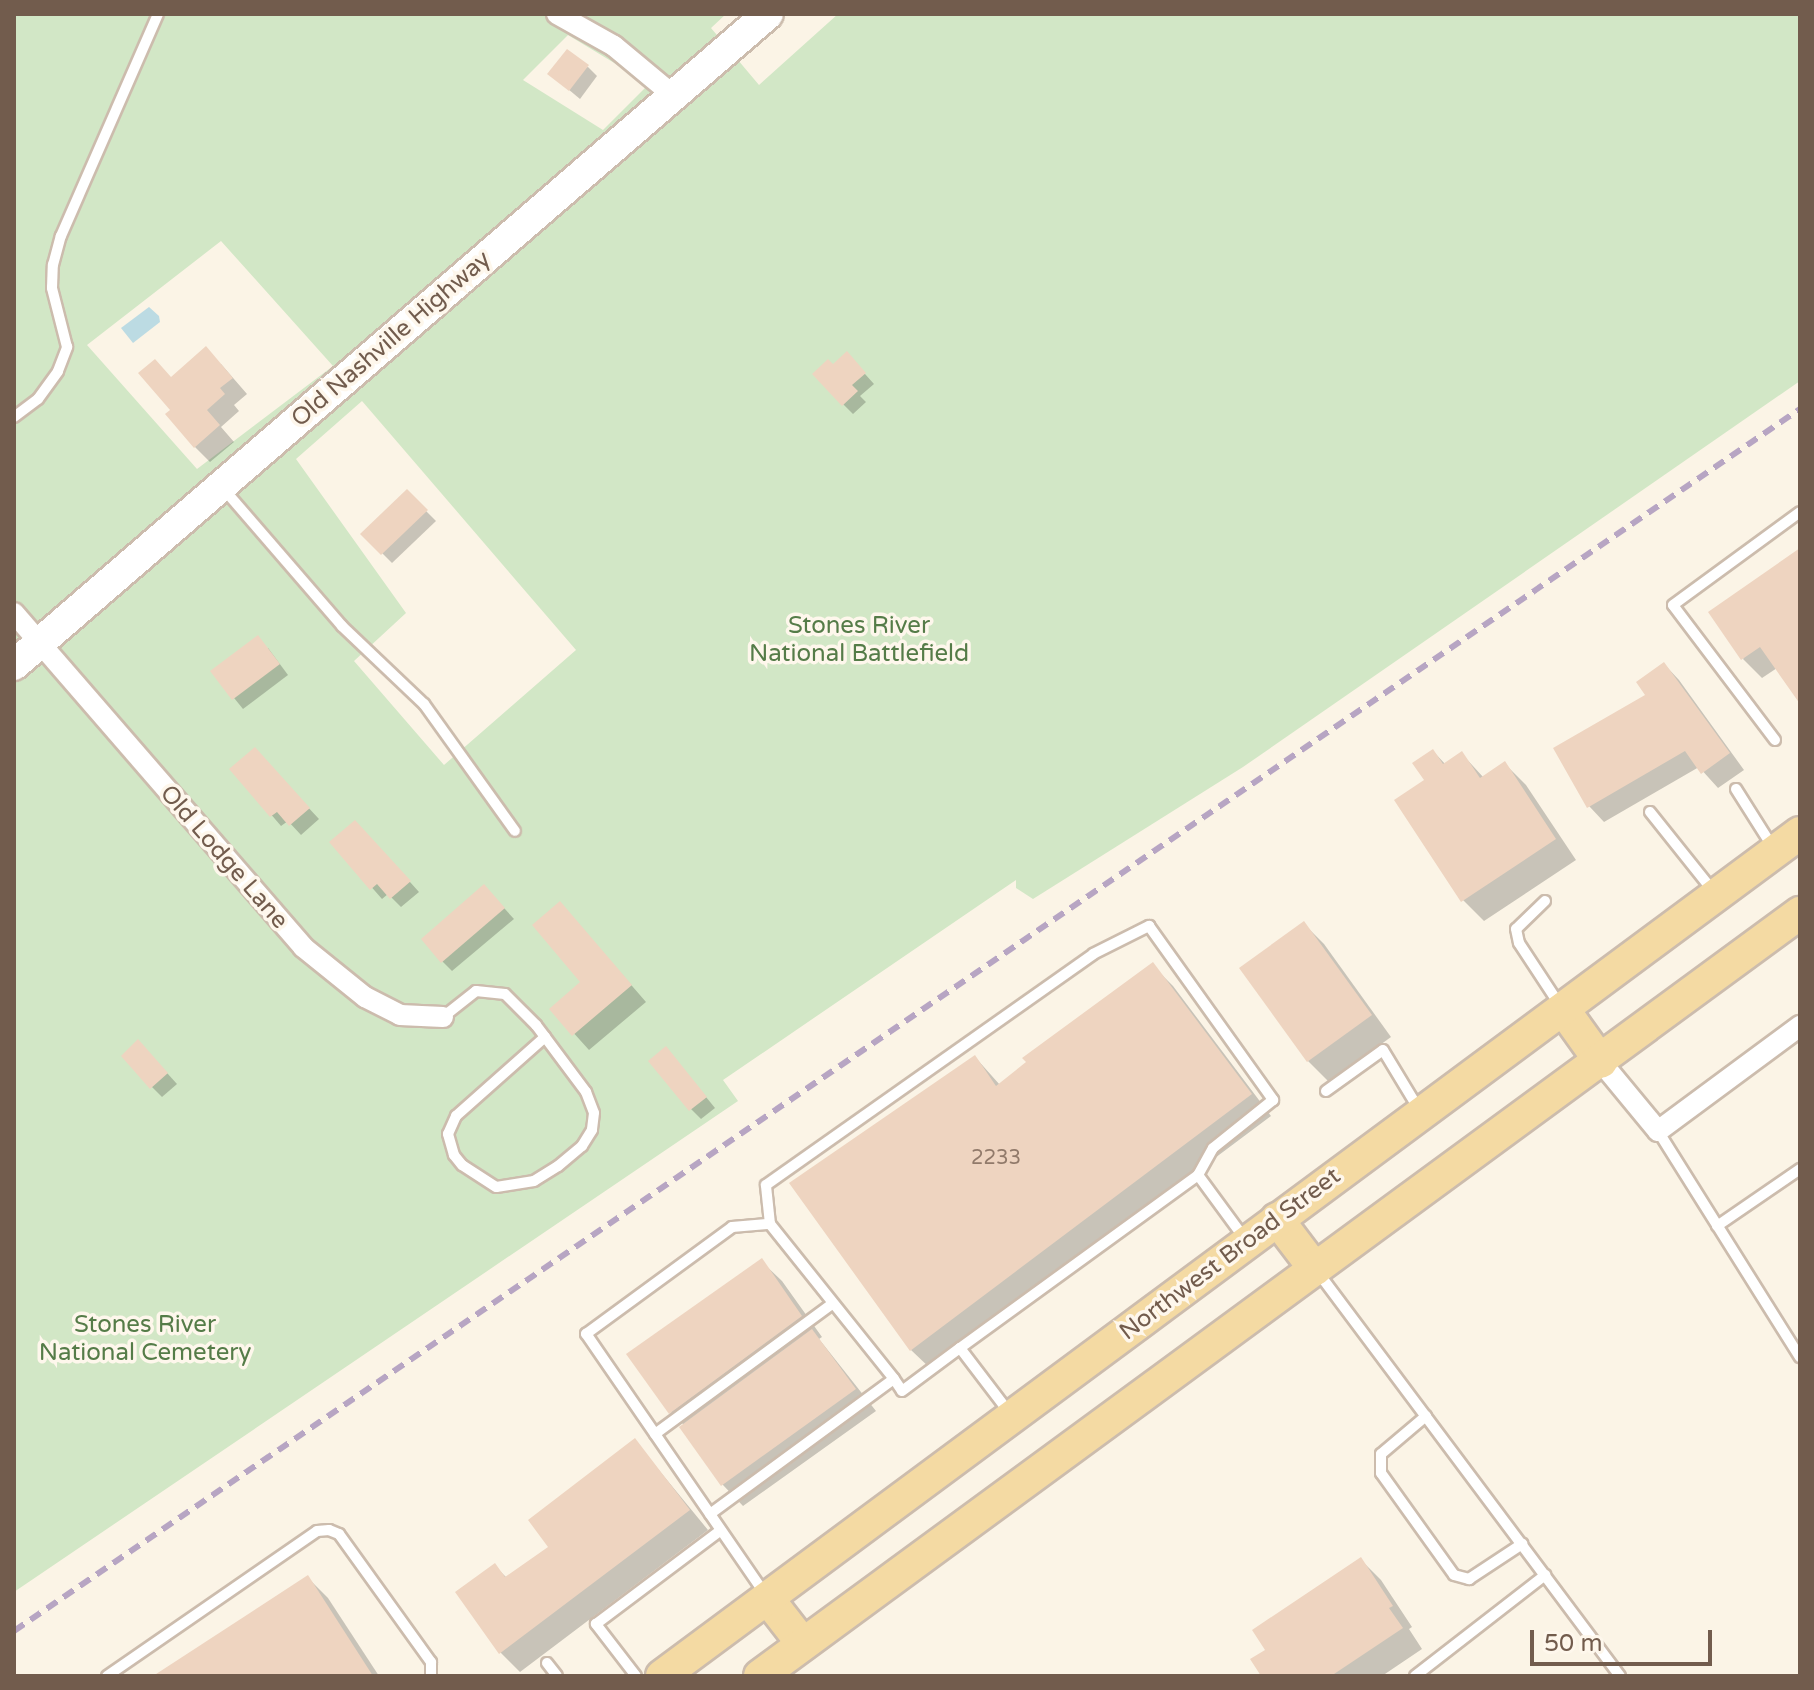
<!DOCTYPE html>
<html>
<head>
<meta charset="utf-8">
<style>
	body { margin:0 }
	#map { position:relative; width:1814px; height:1690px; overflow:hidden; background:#fbf4e6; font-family:"Varela Round",sans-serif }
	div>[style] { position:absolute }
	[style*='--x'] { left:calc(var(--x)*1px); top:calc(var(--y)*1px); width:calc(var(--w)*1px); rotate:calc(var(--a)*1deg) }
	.green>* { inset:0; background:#d2e7c6 }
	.water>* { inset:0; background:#bcdbe3 }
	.shadow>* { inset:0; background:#0003 }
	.building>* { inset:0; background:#eed4c0 }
	.roads { filter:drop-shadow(2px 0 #ccbcad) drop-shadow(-2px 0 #ccbcad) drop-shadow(0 2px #ccbcad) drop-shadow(0 -2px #ccbcad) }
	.lane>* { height:10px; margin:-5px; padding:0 5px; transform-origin:5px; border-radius:5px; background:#fff }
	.street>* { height:20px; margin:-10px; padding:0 10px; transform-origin:10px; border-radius:10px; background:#fff }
	.secondary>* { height:30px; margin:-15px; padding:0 15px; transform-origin:15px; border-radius:15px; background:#fff }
	.primary>* { height:32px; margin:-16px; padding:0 16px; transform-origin:16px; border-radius:16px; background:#f4daa3 }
	.rail>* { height:6px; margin-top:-3px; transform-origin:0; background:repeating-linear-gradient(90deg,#b7a5c3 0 12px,transparent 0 20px) }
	span { translate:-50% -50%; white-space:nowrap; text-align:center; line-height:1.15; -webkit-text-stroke:7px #fef7ec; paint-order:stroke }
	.number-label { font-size:20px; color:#917a6a }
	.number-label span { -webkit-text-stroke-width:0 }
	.street-label { font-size:24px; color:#725c4d }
	.park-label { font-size:24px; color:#557c48 }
	.frame { position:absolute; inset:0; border:16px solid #725c4d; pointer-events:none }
	.scale { position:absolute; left:1530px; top:1630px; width:182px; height:36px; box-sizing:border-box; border:4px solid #725c4d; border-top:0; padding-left:10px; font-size:24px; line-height:28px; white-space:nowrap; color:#725c4d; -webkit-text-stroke:6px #fef7ec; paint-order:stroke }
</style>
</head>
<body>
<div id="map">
	<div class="green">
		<div style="clip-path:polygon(evenodd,14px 14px,726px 14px,711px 28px,759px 85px,838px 14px,1800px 14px,1800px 381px,1243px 767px,1033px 899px,1016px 888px,1016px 880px,723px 1080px,738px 1101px,14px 1592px,14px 14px,568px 35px,649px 84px,603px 130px,523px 80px,568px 35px,14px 14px,221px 241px,333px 366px,197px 469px,87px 345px,221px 241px,14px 14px,362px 401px,576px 650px,444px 765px,354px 661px,406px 613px,296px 459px,362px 401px)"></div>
	</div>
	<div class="water">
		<div style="clip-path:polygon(149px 307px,159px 316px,160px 322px,133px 343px,121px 328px)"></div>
	</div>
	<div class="shadow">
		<div style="clip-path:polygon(588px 67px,597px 76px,580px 99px,550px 74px)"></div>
		<div style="clip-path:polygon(221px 364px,247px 394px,234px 405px,239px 411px,221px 427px,234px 442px,210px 462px,195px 447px,173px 410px,172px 379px)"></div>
		<div style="clip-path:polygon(856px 364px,874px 384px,860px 396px,866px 402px,853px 414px,843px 404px,833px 366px)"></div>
		<div style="clip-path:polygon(407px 492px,436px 521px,392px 563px,363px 534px)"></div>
		<div style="clip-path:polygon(1800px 551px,1800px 698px,1777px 668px,1762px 678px,1743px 659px)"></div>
		<div style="clip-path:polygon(268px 648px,288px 675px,243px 709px,213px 672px)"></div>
		<div style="clip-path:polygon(1664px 664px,1679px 680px,1744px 770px,1718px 788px,1699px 767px,1604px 822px,1589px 806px)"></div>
		<div style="clip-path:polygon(1433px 751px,1446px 765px,1462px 754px,1484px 778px,1505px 764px,1526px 785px,1576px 860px,1484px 921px,1463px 900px,1426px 781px)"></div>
		<div style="clip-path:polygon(264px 760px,319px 819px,301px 835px,288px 821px,281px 826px,232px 769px)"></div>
		<div style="clip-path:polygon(365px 832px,419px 892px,401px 907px,388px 894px,382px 899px,332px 842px)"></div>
		<div style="clip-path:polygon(494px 897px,514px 919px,452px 971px,442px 961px)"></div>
		<div style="clip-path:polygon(560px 903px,646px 1002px,589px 1050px,552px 1009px,583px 982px)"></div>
		<div style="clip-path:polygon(1304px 924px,1324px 944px,1391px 1037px,1329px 1082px,1308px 1061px)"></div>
		<div style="clip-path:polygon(1152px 965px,1173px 986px,1271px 1116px,932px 1370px,911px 1350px,975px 1057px,1000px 1085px)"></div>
		<div style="clip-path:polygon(148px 1052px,177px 1084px,162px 1097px,152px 1087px)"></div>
		<div style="clip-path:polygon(675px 1059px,715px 1108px,701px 1119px,691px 1109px)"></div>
		<div style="clip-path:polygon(761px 1261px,782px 1281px,822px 1337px,819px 1339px,876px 1411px,743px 1506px,723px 1485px,681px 1427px,684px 1425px,671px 1412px)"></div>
		<div style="clip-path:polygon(635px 1441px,708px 1530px,520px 1672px,501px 1653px,458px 1592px,495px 1566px,507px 1578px,551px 1547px)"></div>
		<div style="clip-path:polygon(1360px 1559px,1381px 1580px,1412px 1627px,1409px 1629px,1422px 1649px,1382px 1676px,1264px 1676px,1268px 1650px)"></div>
		<div style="clip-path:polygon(307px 1577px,328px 1598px,379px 1676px,178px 1676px)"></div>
	</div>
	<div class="building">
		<div style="clip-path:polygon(567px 49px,589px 65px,569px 91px,547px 74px)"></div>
		<div style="clip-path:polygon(206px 346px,233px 378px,220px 388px,225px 394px,207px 410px,220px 425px,194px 448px,165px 414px,170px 410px,138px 373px,155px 359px,171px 377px)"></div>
		<div style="clip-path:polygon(847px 351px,866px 373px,852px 385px,858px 391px,842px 406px,812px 374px,828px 359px,833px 364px)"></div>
		<div style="clip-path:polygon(407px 489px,428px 510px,381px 555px,360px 534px)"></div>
		<div style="clip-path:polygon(1800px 548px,1800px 704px,1760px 647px,1741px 660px,1708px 612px)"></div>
		<div style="clip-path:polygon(258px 635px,280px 664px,232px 700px,210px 671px)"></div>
		<div style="clip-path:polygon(1664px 662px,1730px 753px,1701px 774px,1685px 751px,1587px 808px,1553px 748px,1645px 695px,1636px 682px)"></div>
		<div style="clip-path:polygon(255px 747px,310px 808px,289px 826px,277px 812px,270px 817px,229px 769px)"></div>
		<div style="clip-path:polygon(1433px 749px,1443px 764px,1462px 751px,1480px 778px,1505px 761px,1556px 839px,1461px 902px,1394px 800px,1424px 780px,1412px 763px)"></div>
		<div style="clip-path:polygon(355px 820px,411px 881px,390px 899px,377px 884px,370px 890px,329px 842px)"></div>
		<div style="clip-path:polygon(484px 884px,505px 908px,441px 963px,421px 939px)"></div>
		<div style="clip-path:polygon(560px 901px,632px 985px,572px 1036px,549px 1009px,580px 982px,532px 925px)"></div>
		<div style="clip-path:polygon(1304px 921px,1372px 1015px,1307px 1062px,1239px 968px)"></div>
		<div style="clip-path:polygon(1153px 962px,1252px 1094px,910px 1351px,789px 1183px,975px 1055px,996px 1086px,1026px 1062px,1022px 1058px)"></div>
		<div style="clip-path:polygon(138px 1039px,168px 1073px,150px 1089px,121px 1056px)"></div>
		<div style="clip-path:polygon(666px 1046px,707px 1097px,689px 1111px,648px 1061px)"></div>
		<div style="clip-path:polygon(762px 1258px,802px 1316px,669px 1414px,626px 1354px)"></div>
		<div style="clip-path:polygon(812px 1329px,856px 1389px,721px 1486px,679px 1427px)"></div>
		<div style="clip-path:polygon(635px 1438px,690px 1510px,499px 1654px,455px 1592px,495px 1563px,505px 1577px,548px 1547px,528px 1520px)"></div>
		<div style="clip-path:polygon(1361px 1557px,1393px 1606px,1389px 1608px,1403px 1628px,1331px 1676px,1261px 1676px,1250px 1659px,1265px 1650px,1252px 1630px)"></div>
		<div style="clip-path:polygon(308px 1575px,373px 1676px,153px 1676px)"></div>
	</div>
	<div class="roads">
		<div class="lane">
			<div style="--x:14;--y:417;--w:30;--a:-37"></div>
			<div style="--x:38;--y:399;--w:34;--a:-54"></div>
			<div style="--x:58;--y:371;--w:26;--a:-69"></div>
			<div style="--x:67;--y:347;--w:61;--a:-104.3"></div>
			<div style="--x:52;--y:288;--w:23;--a:-88"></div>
			<div style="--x:53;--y:265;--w:30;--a:-75"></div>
			<div style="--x:61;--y:236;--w:242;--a:-66.4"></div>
			<div style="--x:222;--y:487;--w:184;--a:49.2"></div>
			<div style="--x:342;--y:626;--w:113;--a:43.6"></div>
			<div style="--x:424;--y:704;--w:156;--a:54.4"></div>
			<div style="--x:1775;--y:740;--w:169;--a:-127.1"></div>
			<div style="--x:1673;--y:605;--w:157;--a:-36.2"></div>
			<div style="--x:1736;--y:789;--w:67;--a:57.7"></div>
			<div style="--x:1650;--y:812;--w:101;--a:51.4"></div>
			<div style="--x:1545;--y:901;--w:40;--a:136"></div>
			<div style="--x:1516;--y:929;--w:14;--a:78"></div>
			<div style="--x:1519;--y:943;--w:73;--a:56.7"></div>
			<div style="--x:443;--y:1017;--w:42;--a:-38.2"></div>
			<div style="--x:476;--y:991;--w:29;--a:6"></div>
			<div style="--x:505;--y:994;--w:44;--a:45"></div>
			<div style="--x:536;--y:1025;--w:15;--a:53"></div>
			<div style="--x:545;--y:1037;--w:69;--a:53.3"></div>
			<div style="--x:586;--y:1092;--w:22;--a:69"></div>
			<div style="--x:594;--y:1113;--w:17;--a:97"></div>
			<div style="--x:592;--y:1130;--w:19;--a:122"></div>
			<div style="--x:582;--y:1146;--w:31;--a:140"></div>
			<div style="--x:558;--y:1166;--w:28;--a:148"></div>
			<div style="--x:534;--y:1181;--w:38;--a:171"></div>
			<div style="--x:496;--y:1187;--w:40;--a:-147.1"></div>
			<div style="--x:462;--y:1165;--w:13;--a:-129"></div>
			<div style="--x:454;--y:1155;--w:22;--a:-106"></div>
			<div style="--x:448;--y:1134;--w:20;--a:-66"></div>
			<div style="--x:456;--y:1116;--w:119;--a:-41.6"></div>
			<div style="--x:1326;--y:1091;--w:70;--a:-35.7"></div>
			<div style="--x:1383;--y:1050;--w:71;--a:58.8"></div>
			<div style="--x:1658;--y:1131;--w:267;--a:57.9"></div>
			<div style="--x:770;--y:1224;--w:39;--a:-96"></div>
			<div style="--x:766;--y:1185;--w:400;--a:-35.2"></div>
			<div style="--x:1093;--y:954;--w:63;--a:-26.6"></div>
			<div style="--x:1149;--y:926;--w:214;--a:54.5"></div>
			<div style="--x:1273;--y:1100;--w:77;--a:141.3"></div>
			<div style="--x:1213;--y:1148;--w:31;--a:119"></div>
			<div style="--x:1717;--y:1226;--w:101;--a:-34.5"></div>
			<div style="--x:1317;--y:1271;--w:506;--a:53.2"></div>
			<div style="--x:960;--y:1348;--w:294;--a:-36"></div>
			<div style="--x:1198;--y:1175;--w:79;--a:53.7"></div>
			<div style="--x:1426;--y:1416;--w:59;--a:139.8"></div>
			<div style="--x:1381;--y:1454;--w:19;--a:90"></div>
			<div style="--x:1381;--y:1473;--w:125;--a:54.4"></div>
			<div style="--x:1454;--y:1575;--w:16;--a:15"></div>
			<div style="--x:1469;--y:1579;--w:64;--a:-33.4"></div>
			<div style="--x:655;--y:1434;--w:220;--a:-36.3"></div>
			<div style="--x:710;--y:1514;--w:228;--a:-36.3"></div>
			<div style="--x:894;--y:1379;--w:14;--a:56"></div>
			<div style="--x:902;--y:1391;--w:72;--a:-36.6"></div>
			<div style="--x:960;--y:1348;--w:84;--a:52.7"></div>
			<div style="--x:765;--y:1594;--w:316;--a:-124.5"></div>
			<div style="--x:586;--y:1334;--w:181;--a:-36.2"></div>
			<div style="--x:732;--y:1227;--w:38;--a:-5"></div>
			<div style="--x:770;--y:1224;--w:198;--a:51.3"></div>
			<div style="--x:547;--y:1663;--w:16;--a:52"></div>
			<div style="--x:107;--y:1676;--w:255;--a:-34.6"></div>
			<div style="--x:317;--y:1531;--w:12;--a:-5"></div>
			<div style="--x:329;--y:1530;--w:11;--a:22"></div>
			<div style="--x:339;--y:1534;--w:158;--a:54.3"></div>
			<div style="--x:431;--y:1662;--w:14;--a:90"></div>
			<div style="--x:636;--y:1676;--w:66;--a:-127.6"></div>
			<div style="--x:596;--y:1624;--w:156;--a:-36.9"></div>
			<div style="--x:1415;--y:1676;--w:165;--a:-37.8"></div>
		</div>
		<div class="street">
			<div style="--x:557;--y:14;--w:65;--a:29.3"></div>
			<div style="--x:614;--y:46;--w:77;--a:39.7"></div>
			<div style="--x:14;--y:613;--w:442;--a:49.1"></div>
			<div style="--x:303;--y:947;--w:80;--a:38.9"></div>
			<div style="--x:365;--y:997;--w:39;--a:27"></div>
			<div style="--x:400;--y:1015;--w:43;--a:2.7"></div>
			<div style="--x:1601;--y:1062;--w:89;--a:50.4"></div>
			<div style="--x:1658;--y:1131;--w:177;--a:-36.5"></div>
		</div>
		<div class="secondary">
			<div style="--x:14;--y:665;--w:996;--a:-40.81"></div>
		</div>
		<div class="primary">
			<div style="--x:1563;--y:1009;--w:65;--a:54.4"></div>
			<div style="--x:1277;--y:1219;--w:63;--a:52.8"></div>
			<div style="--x:768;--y:1599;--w:57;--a:52.1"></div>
			<div style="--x:662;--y:1676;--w:1416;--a:-36.53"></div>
			<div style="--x:760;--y:1676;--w:1290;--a:-36.27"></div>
		</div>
	</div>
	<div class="rail">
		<div style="--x:14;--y:1631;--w:2164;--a:-34.38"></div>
	</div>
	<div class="number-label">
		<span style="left:996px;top:1158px">2233</span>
	</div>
	<div class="street-label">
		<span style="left:391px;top:339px;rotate:-41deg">Old Nashville Highway</span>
		<span style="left:224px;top:857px;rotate:49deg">Old Lodge Lane</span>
		<span style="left:1230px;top:1254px;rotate:-37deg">Northwest Broad Street</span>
	</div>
	<div class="park-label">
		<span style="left:859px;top:640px">Stones River<br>National Battlefield</span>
		<span style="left:145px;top:1339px">Stones River<br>National Cemetery</span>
	</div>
	<div class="frame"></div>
	<div class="scale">50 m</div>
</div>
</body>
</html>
